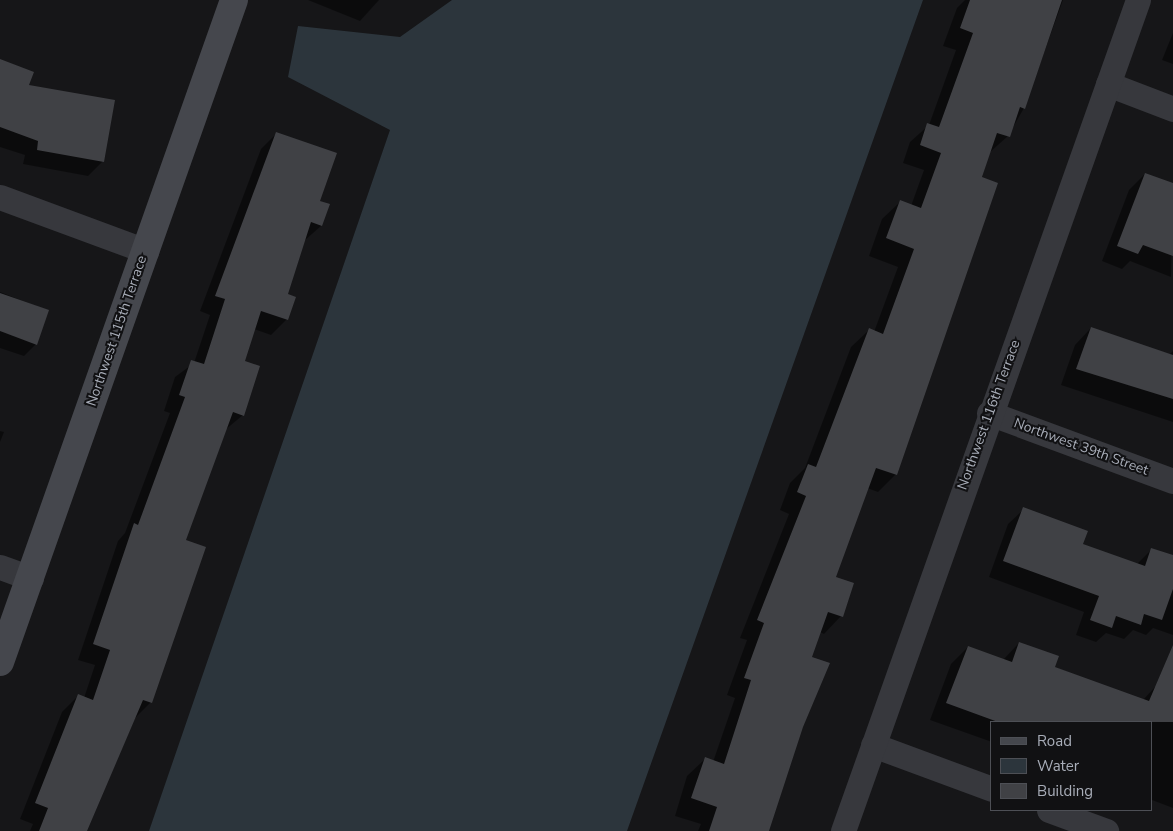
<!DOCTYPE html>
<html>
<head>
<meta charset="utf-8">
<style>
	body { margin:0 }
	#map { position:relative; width:1173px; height:831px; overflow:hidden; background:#161618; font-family:"Nunito Sans",sans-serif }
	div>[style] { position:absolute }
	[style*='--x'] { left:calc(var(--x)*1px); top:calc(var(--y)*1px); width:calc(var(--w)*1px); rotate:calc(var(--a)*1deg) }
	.water>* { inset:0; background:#2c353c }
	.shadow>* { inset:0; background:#0007 }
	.building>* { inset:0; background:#404145 }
	.street>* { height:25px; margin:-12.5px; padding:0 12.5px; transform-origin:12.5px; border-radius:12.5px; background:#37383d }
	.secondary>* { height:28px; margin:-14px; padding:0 14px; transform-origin:14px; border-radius:14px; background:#45474d }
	span { translate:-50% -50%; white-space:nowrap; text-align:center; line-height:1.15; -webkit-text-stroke:4px #111113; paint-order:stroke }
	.street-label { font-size:14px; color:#a8adb8 }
	.legend { position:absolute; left:990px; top:721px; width:162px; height:90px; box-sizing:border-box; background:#111113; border:1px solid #4d4f55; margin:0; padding:6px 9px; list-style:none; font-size:15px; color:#a8adb8 }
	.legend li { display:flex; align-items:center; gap:10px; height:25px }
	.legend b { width:25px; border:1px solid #4d4f55 }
</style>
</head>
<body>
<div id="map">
	<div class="water">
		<div style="clip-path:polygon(452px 0,923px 0,627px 831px,149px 831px,390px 130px,288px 77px,298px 26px,400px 37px)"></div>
	</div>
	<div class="shadow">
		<div style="clip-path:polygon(308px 0,379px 0,360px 21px)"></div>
		<div style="clip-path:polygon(965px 0,1063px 0,1024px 108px,1008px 136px,989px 153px,896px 474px,878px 492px,867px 488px,834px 577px,841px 616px,824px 634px,820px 632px,810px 657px,802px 726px,767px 831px,698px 831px,701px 824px,675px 816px,687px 776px,705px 759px,713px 762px,735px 698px,727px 695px,747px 640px,740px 638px,789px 514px,780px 510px,790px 483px,805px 468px,851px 347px,869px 330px,874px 332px,898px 267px,869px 256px,882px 219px,900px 202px,911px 206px,924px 170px,903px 163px,910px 142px,929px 125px,956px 50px,943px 46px,957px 8px)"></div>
		<div style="clip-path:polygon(1173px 33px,1173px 64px,1162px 60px)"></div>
		<div style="clip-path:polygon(0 62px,27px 86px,113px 101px,102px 162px,88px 176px,23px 164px,25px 155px,0 147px)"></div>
		<div style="clip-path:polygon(277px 133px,319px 201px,329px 205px,321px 226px,304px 241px,286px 295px,287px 319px,271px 335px,254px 329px,243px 362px,243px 415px,225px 430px,184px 541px,204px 547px,151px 702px,135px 718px,86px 831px,30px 831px,33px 824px,20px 819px,62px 712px,78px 696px,84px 698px,95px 665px,78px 660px,118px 541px,125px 533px,170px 413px,164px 411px,175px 377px,194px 363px,210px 315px,200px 311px,261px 149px)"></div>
		<div style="clip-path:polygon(1145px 174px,1173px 184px,1171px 277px,1130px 261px,1122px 269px,1102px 261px,1129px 190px)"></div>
		<div style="clip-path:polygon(0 292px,48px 311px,36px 344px,24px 356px,0 348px)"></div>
		<div style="clip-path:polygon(1091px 328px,1169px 355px,1173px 351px,1173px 422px,1061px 385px,1075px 345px)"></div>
		<div style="clip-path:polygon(0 431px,4px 432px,0 442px)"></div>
		<div style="clip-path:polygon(1024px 509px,1082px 545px,1137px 564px,1151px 550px,1173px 557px,1173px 635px,1153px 628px,1146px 635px,1133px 630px,1124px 639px,1106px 633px,1096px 642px,1076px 635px,1084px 612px,989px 577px,1008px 524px)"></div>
		<div style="clip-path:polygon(1019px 643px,1054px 667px,1143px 700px,1155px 687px,1173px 693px,1173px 808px,1152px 800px,1152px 722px,992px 722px,992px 742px,930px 720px,951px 664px,968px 647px,1003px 660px)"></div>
	</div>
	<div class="building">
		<div style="clip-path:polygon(970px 0,1062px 0,1025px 109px,1020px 107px,1010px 137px,997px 133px,982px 177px,998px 183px,897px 475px,876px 468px,836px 577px,854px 583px,843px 617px,828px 612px,812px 657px,830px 663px,803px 727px,769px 831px,709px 831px,717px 807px,691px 798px,705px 757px,724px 764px,751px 680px,744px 678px,764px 623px,757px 620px,806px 496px,797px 492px,808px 464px,816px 467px,869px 328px,883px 334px,914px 249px,886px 238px,900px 200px,921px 208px,941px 153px,920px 145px,927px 123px,939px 127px,973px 33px,960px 28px)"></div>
		<div style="clip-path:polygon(0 59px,34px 72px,29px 85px,115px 100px,104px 162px,37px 150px,38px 141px,0 127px)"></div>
		<div style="clip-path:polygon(276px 132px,337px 153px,320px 201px,330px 204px,322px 226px,311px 222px,288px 294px,296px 297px,288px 320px,261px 311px,245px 361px,260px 366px,244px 416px,233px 412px,186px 540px,206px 547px,152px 703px,143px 700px,87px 831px,39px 831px,48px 808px,35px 803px,78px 694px,93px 700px,110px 650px,93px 644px,134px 523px,138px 525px,185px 397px,179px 395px,191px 360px,204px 364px,225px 299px,215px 296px)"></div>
		<div style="clip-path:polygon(1145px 173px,1173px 183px,1173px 256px,1143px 245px,1138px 254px,1117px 246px)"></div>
		<div style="clip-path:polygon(0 293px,49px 310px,37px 345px,0 331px)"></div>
		<div style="clip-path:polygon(1091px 327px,1173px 355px,1173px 399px,1076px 369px)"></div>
		<div style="clip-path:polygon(1023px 507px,1088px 531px,1083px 544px,1145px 566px,1151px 548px,1173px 555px,1173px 589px,1162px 620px,1144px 614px,1141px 625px,1116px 616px,1112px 628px,1090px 620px,1099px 596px,1003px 561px)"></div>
		<div style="clip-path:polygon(1019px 642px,1059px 656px,1055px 667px,1149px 701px,1173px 645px,1173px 722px,998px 722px,946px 703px,968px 646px,1012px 662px)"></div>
	</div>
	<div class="street">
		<div style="--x:1108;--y:84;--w:70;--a:21"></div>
		<div style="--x:0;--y:197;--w:156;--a:20.3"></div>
		<div style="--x:989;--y:413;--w:196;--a:20.3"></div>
		<div style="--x:0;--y:567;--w:33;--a:20"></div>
		<div style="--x:873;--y:745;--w:127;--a:20.3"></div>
		<div style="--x:1049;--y:810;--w:61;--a:20.2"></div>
		<div style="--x:843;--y:831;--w:882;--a:-70.46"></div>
	</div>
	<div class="secondary">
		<div style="--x:0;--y:662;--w:702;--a:-70.53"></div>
	</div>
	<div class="street-label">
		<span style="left:117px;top:331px;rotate:-71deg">Northwest 115th Terrace</span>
		<span style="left:989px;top:415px;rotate:-70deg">Northwest 116th Terrace</span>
		<span style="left:1081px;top:447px;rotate:20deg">Northwest 39th Street</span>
	</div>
	<ul class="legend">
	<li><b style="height:6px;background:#45474d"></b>Road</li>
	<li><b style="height:14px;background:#2c353c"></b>Water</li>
	<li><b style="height:14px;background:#404145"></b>Building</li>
	</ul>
</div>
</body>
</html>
